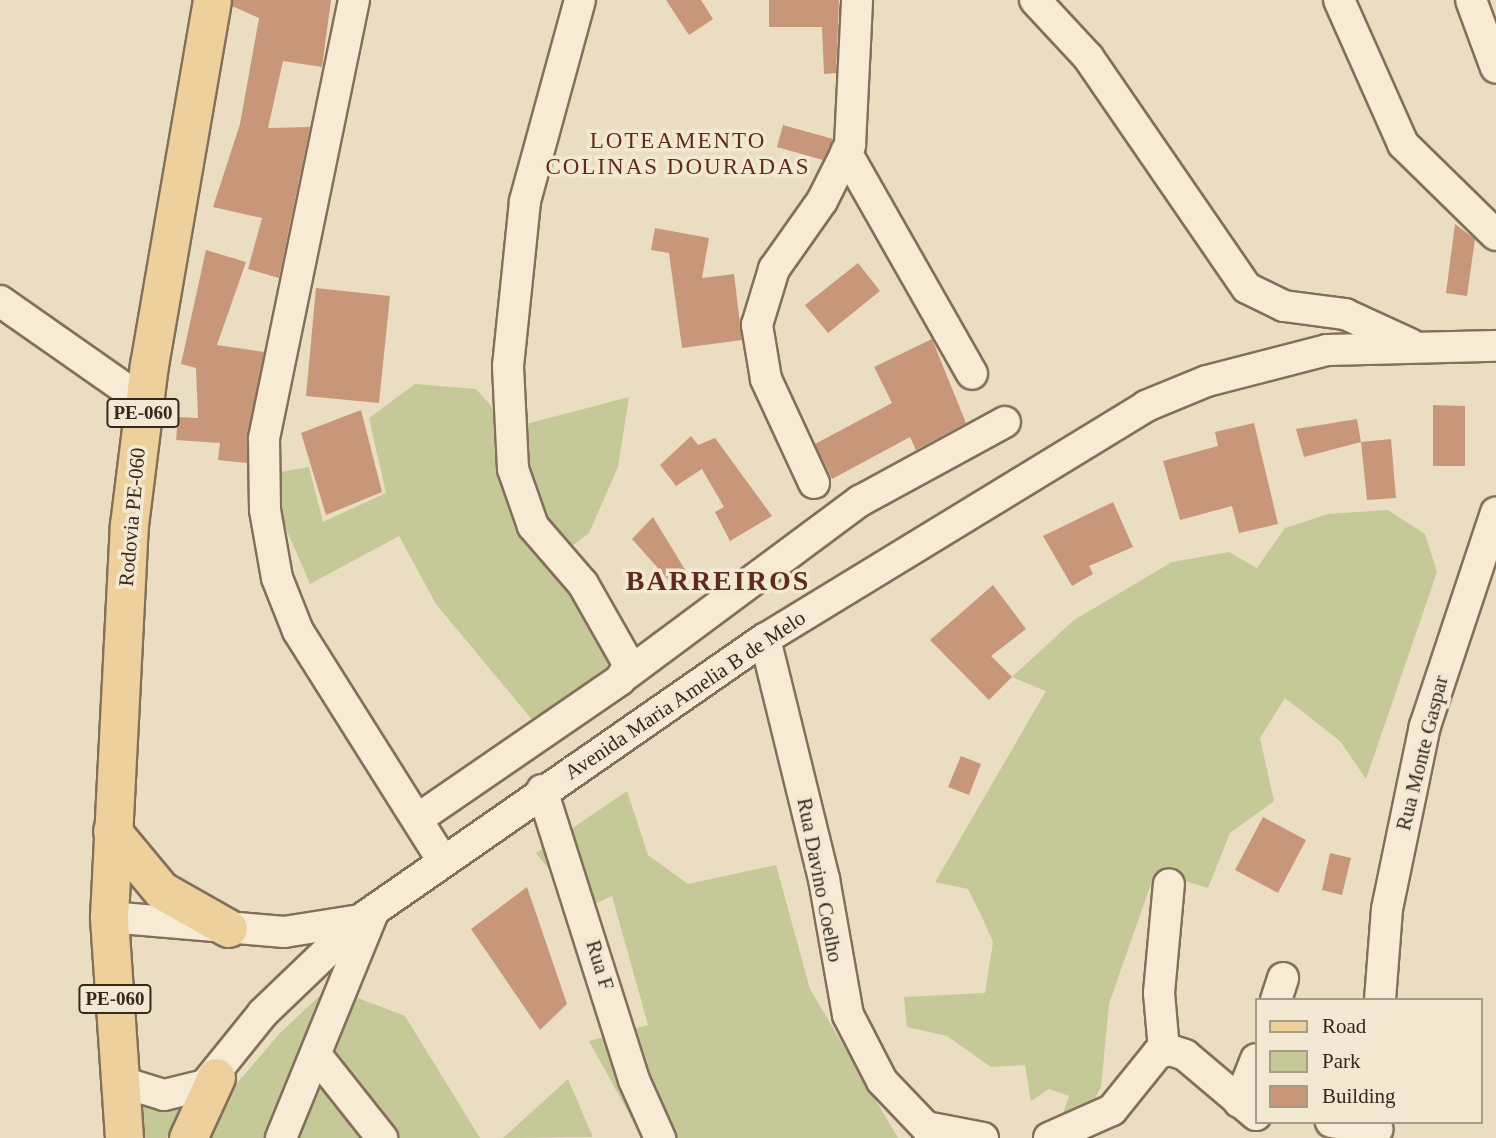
<!DOCTYPE html>
<html>
<head>
<meta charset="utf-8">
<style>
	body { margin:0 }
	#map { position:relative; width:1496px; height:1138px; overflow:hidden; background:#ebddc2; font-family:"Times New Roman",serif }
	div>[style] { position:absolute }
	[style*='--x'] { left:calc(var(--x)*1px); top:calc(var(--y)*1px); width:calc(var(--w)*1px); rotate:calc(var(--a)*1deg) }
	.green>* { inset:0; background:#c5c997 }
	.building>* { inset:0; background:#c8977a }
	.roads { filter:drop-shadow(2px 0 #846f5a) drop-shadow(-2px 0 #846f5a) drop-shadow(0 2px #846f5a) drop-shadow(0 -2px #846f5a) }
	.minor>* { height:30px; margin:-15px; padding:0 15px; transform-origin:15px; border-radius:15px; background:#f7ebd5 }
	.major>* { height:37px; margin:-18.5px; padding:0 18.5px; transform-origin:18.5px; border-radius:18.5px; background:#edd09b }
	span { translate:-50% -50%; white-space:nowrap; text-align:center; line-height:1.15; -webkit-text-stroke:7px #f3e8d1; paint-order:stroke }
	.shield-label span { padding:2px 5px; background:#f3e8d1; border:2px solid; border-radius:5px; -webkit-text-stroke-width:0 }
	.shield-label { font-size:19px; color:#35281e; font-weight:700 }
	.street-label { font-size:21px; color:#35281e }
	.neighbourhood-label { font-size:23px; color:#5f2a1f; letter-spacing:2px }
	.district-label { font-size:28px; color:#5f2a1f; font-weight:700; letter-spacing:2px }
	.legend { position:absolute; left:1255px; top:998px; width:228px; height:126px; box-sizing:border-box; background:#f3e8d1; border:2px solid #a79b89; margin:0; padding:9px 12px; list-style:none; font-size:21px; color:#35281e }
	.legend li { display:flex; align-items:center; gap:14px; height:35px }
	.legend b { width:35px; border:2px solid #a79b89 }
</style>
</head>
<body>
<div id="map">
	<div class="green">
		<div style="clip-path:polygon(415px 384px,476px 389px,511px 428px,629px 397px,618px 467px,589px 533px,553px 561px,623px 667px,538px 727px,436px 604px,399px 536px,310px 584px,287px 531px,269px 474px,309px 467px,323px 522px,386px 493px,369px 418px)"></div>
		<div style="clip-path:polygon(1388px 510px,1425px 534px,1437px 572px,1366px 779px,1340px 741px,1285px 698px,1260px 738px,1274px 801px,1230px 833px,1208px 888px,1155px 872px,1109px 1004px,1101px 1087px,1088px 1112px,1058px 1128px,1069px 1096px,1049px 1089px,1031px 1101px,1025px 1065px,991px 1067px,947px 1036px,907px 1027px,904px 997px,985px 993px,993px 942px,980px 913px,968px 889px,935px 882px,1046px 691px,1012px 677px,1074px 620px,1172px 562px,1229px 552px,1257px 568px,1285px 528px,1328px 514px)"></div>
		<div style="clip-path:polygon(627px 791px,648px 855px,688px 884px,776px 865px,810px 989px,898px 1138px,649px 1138px,633px 1121px,589px 1041px,648px 1025px,612px 896px,581px 910px,536px 853px)"></div>
		<div style="clip-path:polygon(329px 987px,405px 1016px,480px 1138px,199px 1138px,216px 1108px,279px 1034px)"></div>
		<div style="clip-path:polygon(568px 1079px,593px 1137px,503px 1138px)"></div>
		<div style="clip-path:polygon(189px 1100px,167px 1138px,141px 1138px,140px 1103px,158px 1111px)"></div>
	</div>
	<div class="building">
		<div style="clip-path:polygon(232px 0,331px 0,322px 67px,283px 61px,268px 128px,310px 127px,279px 278px,248px 269px,262px 218px,213px 207px,240px 124px,259px 18px,232px 6px)"></div>
		<div style="clip-path:polygon(666px 0,701px 0,713px 19px,689px 35px)"></div>
		<div style="clip-path:polygon(769px 0,839px 0,836px 73px,824px 74px,822px 27px,769px 27px)"></div>
		<div style="clip-path:polygon(783px 125px,833px 139px,823px 160px,777px 147px)"></div>
		<div style="clip-path:polygon(1455px 224px,1475px 239px,1467px 296px,1446px 293px)"></div>
		<div style="clip-path:polygon(655px 228px,709px 238px,702px 278px,734px 274px,742px 340px,682px 348px,669px 253px,651px 250px)"></div>
		<div style="clip-path:polygon(206px 250px,246px 262px,217px 345px,264px 352px,247px 463px,218px 460px,220px 443px,176px 440px,178px 417px,198px 418px,196px 368px,181px 364px)"></div>
		<div style="clip-path:polygon(858px 263px,880px 291px,828px 333px,805px 305px)"></div>
		<div style="clip-path:polygon(316px 288px,390px 296px,379px 403px,306px 396px)"></div>
		<div style="clip-path:polygon(932px 339px,966px 423px,916px 450px,910px 437px,832px 479px,815px 444px,892px 403px,874px 367px)"></div>
		<div style="clip-path:polygon(1433px 405px,1465px 406px,1465px 466px,1433px 466px)"></div>
		<div style="clip-path:polygon(361px 410px,382px 492px,326px 515px,301px 433px)"></div>
		<div style="clip-path:polygon(1357px 419px,1361px 442px,1304px 457px,1296px 429px)"></div>
		<div style="clip-path:polygon(1254px 423px,1278px 524px,1239px 533px,1232px 506px,1180px 520px,1163px 461px,1218px 446px,1215px 432px)"></div>
		<div style="clip-path:polygon(691px 436px,698px 445px,715px 438px,772px 516px,730px 541px,715px 512px,724px 507px,702px 469px,676px 486px,660px 465px)"></div>
		<div style="clip-path:polygon(1391px 439px,1396px 498px,1367px 500px,1361px 442px)"></div>
		<div style="clip-path:polygon(1113px 502px,1133px 547px,1089px 566px,1093px 574px,1072px 586px,1043px 536px)"></div>
		<div style="clip-path:polygon(653px 517px,687px 573px,671px 583px,632px 539px)"></div>
		<div style="clip-path:polygon(993px 585px,1026px 629px,991px 656px,1012px 677px,989px 700px,930px 640px)"></div>
		<div style="clip-path:polygon(961px 756px,981px 764px,969px 795px,948px 787px)"></div>
		<div style="clip-path:polygon(1263px 817px,1306px 840px,1278px 893px,1235px 870px)"></div>
		<div style="clip-path:polygon(1330px 853px,1351px 858px,1342px 895px,1322px 890px)"></div>
		<div style="clip-path:polygon(527px 887px,567px 1004px,540px 1030px,471px 929px)"></div>
	</div>
	<div class="roads">
		<div class="minor">
			<div style="--x:354;--y:0;--w:448;--a:101.6"></div>
			<div style="--x:264;--y:439;--w:71;--a:89.2"></div>
			<div style="--x:265;--y:510;--w:69;--a:80"></div>
			<div style="--x:277;--y:578;--w:57;--a:68.4"></div>
			<div style="--x:298;--y:631;--w:272;--a:57.8"></div>
			<div style="--x:1035;--y:0;--w:78;--a:47.1"></div>
			<div style="--x:1088;--y:57;--w:280;--a:55.5"></div>
			<div style="--x:1247;--y:288;--w:41;--a:25.9"></div>
			<div style="--x:1284;--y:306;--w:62;--a:7.5"></div>
			<div style="--x:1345;--y:314;--w:72;--a:24.8"></div>
			<div style="--x:1339;--y:0;--w:158;--a:66"></div>
			<div style="--x:1403;--y:144;--w:130;--a:44.4"></div>
			<div style="--x:1471;--y:0;--w:72;--a:69.8"></div>
			<div style="--x:846;--y:152;--w:255;--a:60.4"></div>
			<div style="--x:0;--y:301;--w:176;--a:35"></div>
			<div style="--x:814;--y:483;--w:115;--a:-114.8"></div>
			<div style="--x:766;--y:379;--w:55;--a:-99.5"></div>
			<div style="--x:757;--y:325;--w:59;--a:-73.1"></div>
			<div style="--x:774;--y:269;--w:83;--a:-54.8"></div>
			<div style="--x:822;--y:201;--w:63;--a:-63.4"></div>
			<div style="--x:850;--y:145;--w:145;--a:-87.2"></div>
			<div style="--x:765;--y:639;--w:247;--a:76.2"></div>
			<div style="--x:824;--y:879;--w:138;--a:80"></div>
			<div style="--x:848;--y:1015;--w:74;--a:62.7"></div>
			<div style="--x:882;--y:1081;--w:64;--a:46.3"></div>
			<div style="--x:926;--y:1127;--w:58;--a:10.9"></div>
			<div style="--x:624;--y:676;--w:294;--a:-36.6"></div>
			<div style="--x:860;--y:501;--w:165;--a:-28.6"></div>
			<div style="--x:542;--y:790;--w:304;--a:72.4"></div>
			<div style="--x:634;--y:1080;--w:64;--a:65.9"></div>
			<div style="--x:419;--y:818;--w:244;--a:-34.5"></div>
			<div style="--x:620;--y:680;--w:17;--a:-59"></div>
			<div style="--x:629;--y:665;--w:93;--a:-119.6"></div>
			<div style="--x:583;--y:584;--w:77;--a:-130.8"></div>
			<div style="--x:533;--y:526;--w:60;--a:-109.3"></div>
			<div style="--x:513;--y:469;--w:103;--a:-92.8"></div>
			<div style="--x:508;--y:366;--w:166;--a:-84.1"></div>
			<div style="--x:525;--y:201;--w:208;--a:-74.7"></div>
			<div style="--x:109;--y:917;--w:176;--a:4.9"></div>
			<div style="--x:284;--y:932;--w:77;--a:-9"></div>
			<div style="--x:1276;--y:1000;--w:23;--a:-72"></div>
			<div style="--x:1380;--y:1000;--w:91;--a:-85.6"></div>
			<div style="--x:1387;--y:909;--w:187;--a:-78.3"></div>
			<div style="--x:1425;--y:726;--w:225;--a:-71.6"></div>
			<div style="--x:1164;--y:1050;--w:57;--a:-95"></div>
			<div style="--x:1159;--y:993;--w:109;--a:-84.8"></div>
			<div style="--x:317;--y:1056;--w:105;--a:51.6"></div>
			<div style="--x:122;--y:1082;--w:44;--a:17.2"></div>
			<div style="--x:164;--y:1095;--w:42;--a:-13.7"></div>
			<div style="--x:205;--y:1085;--w:92;--a:-51.1"></div>
			<div style="--x:263;--y:1013;--w:134;--a:-43.8"></div>
			<div style="--x:360;--y:920;--w:493;--a:-34.8"></div>
			<div style="--x:765;--y:639;--w:447;--a:-31.4"></div>
			<div style="--x:1146;--y:406;--w:66;--a:-22.3"></div>
			<div style="--x:1207;--y:381;--w:124;--a:-14.5"></div>
			<div style="--x:1327;--y:350;--w:169;--a:-1.4"></div>
			<div style="--x:1239;--y:1102;--w:46;--a:-68.4"></div>
			<div style="--x:1331;--y:1122;--w:47;--a:8.7"></div>
			<div style="--x:281;--y:1138;--w:241;--a:-67.8"></div>
			<div style="--x:1049;--y:1138;--w:69;--a:-24"></div>
			<div style="--x:1112;--y:1110;--w:73;--a:-51.1"></div>
			<div style="--x:1158;--y:1053;--w:12;--a:-14"></div>
			<div style="--x:1170;--y:1050;--w:16;--a:18"></div>
			<div style="--x:1185;--y:1055;--w:93;--a:40.2"></div>
		</div>
		<div class="major">
			<div style="--x:112;--y:831;--w:77;--a:50.3"></div>
			<div style="--x:161;--y:890;--w:77;--a:29.6"></div>
			<div style="--x:124;--y:1138;--w:222;--a:-93.9"></div>
			<div style="--x:109;--y:917;--w:393;--a:-87.1"></div>
			<div style="--x:129;--y:525;--w:161;--a:-82.9"></div>
			<div style="--x:149;--y:365;--w:370;--a:-80.2"></div>
			<div style="--x:188;--y:1138;--w:67;--a:-65.3"></div>
		</div>
	</div>
	<div class="shield-label">
		<span style="left:143px;top:413px">PE-060</span>
		<span style="left:115px;top:999px">PE-060</span>
	</div>
	<div class="street-label">
		<span style="left:132px;top:517px;rotate:-85deg">Rodovia PE-060</span>
		<span style="left:685px;top:695px;rotate:-34deg">Avenida Maria Amelia B de Melo</span>
		<span style="left:1422px;top:753px;rotate:-76deg">Rua Monte Gaspar</span>
		<span style="left:820px;top:880px;rotate:79deg">Rua Davino Coelho</span>
		<span style="left:600px;top:965px;rotate:73deg">Rua F</span>
	</div>
	<div class="neighbourhood-label">
		<span style="left:678px;top:154px">LOTEAMENTO<br>COLINAS DOURADAS</span>
	</div>
	<div class="district-label">
		<span style="left:718px;top:581px">BARREIROS</span>
	</div>
	<ul class="legend">
	<li><b style="height:9px;background:#edd09b"></b>Road</li>
	<li><b style="height:19px;background:#c5c997"></b>Park</li>
	<li><b style="height:19px;background:#c8977a"></b>Building</li>
	</ul>
</div>
</body>
</html>
